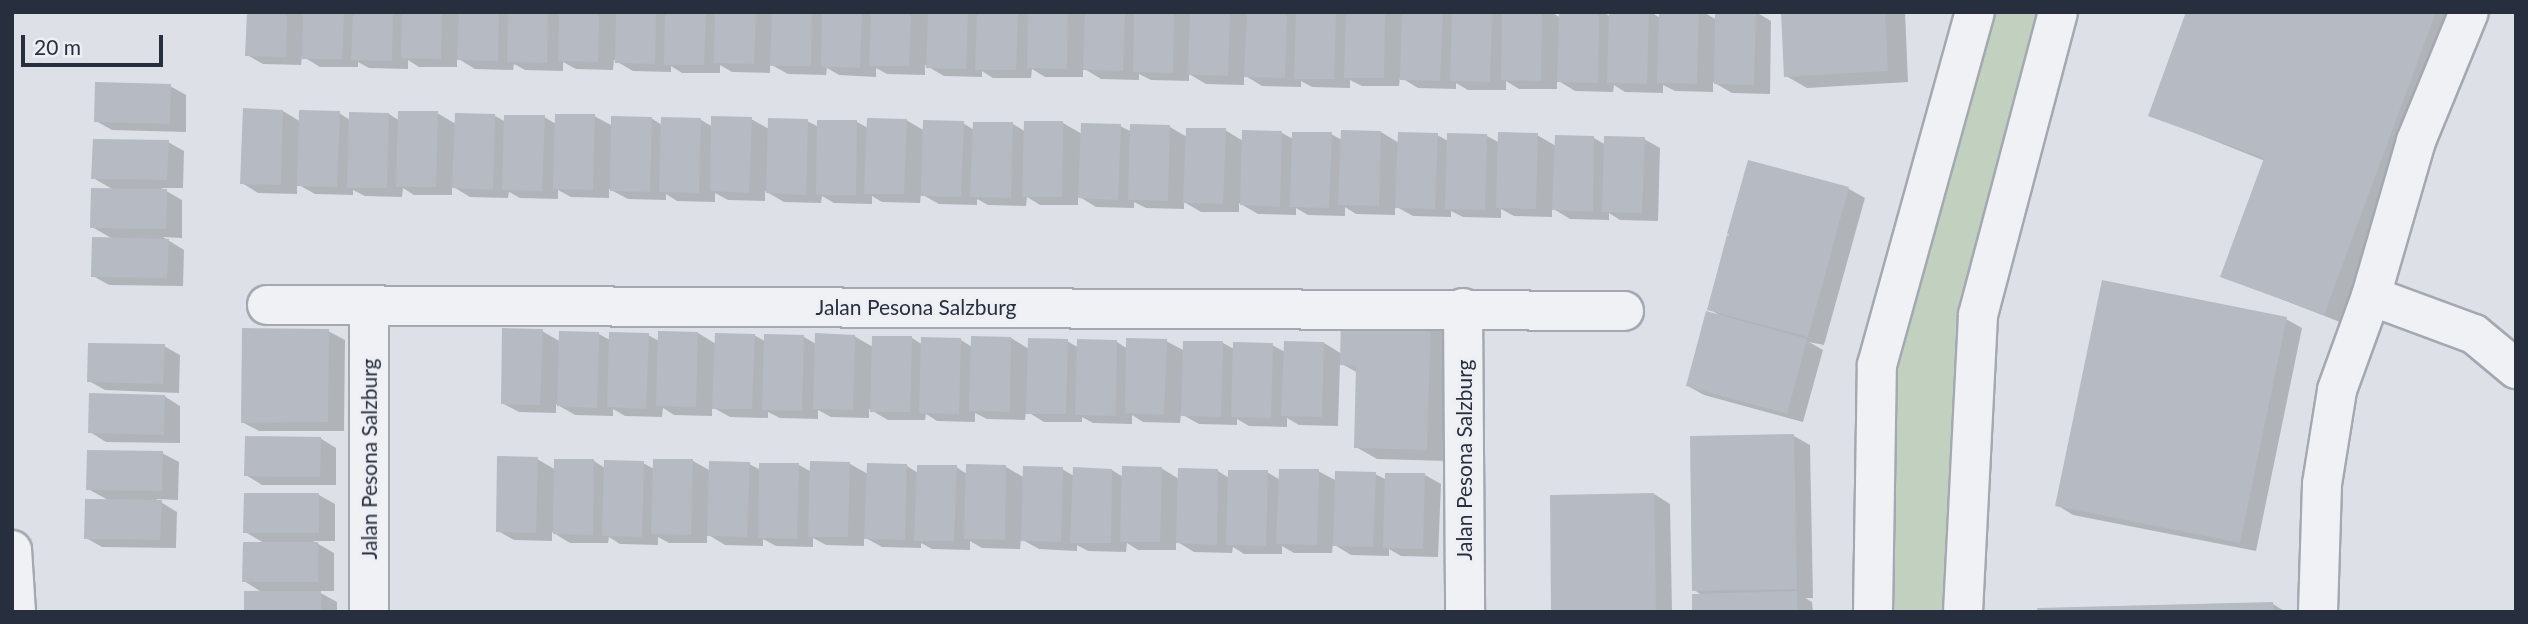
<!DOCTYPE html>
<html>
<head>
<meta charset="utf-8">
<style>
	body { margin:0 }
	#map { position:relative; width:2528px; height:624px; overflow:hidden; background:#dde1e7; font-family:Lato,sans-serif }
	div>[style] { position:absolute }
	[style*='--x'] { left:calc(var(--x)*1px); top:calc(var(--y)*1px); width:calc(var(--w)*1px); rotate:calc(var(--a)*1deg) }
	.green>* { inset:0; background:#c2d0bf }
	.shadow>* { inset:0; background:#0003 }
	.building>* { inset:0; background:#b5bac3 }
	.roads { filter:drop-shadow(2px 0 #a3a8b1) drop-shadow(-2px 0 #a3a8b1) drop-shadow(0 2px #a3a8b1) drop-shadow(0 -2px #a3a8b1) }
	.minor>* { height:38px; margin:-19px; padding:0 19px; transform-origin:19px; border-radius:19px; background:#f0f1f5 }
	span { translate:-50% -50%; white-space:nowrap; text-align:center; line-height:1.15; -webkit-text-stroke:6px #edeff4; paint-order:stroke }
	.street-label { font-size:21px; color:#272e3d }
	.frame { position:absolute; inset:0; border:14px solid #272e3d; pointer-events:none }
	.scale { position:absolute; left:21px; top:35px; width:142px; height:32px; box-sizing:border-box; border:4px solid #272e3d; border-top:0; padding-left:9px; font-size:21px; line-height:24px; white-space:nowrap; color:#272e3d; -webkit-text-stroke:5px #edeff4; paint-order:stroke }
</style>
</head>
<body>
<div id="map">
	<div class="green">
		<div style="clip-path:polygon(1975px 12px,2058px 12px,1978px 315px,1963px 612px,1873px 612px,1877px 365px)"></div>
	</div>
	<div class="shadow">
		<div style="clip-path:polygon(248px 12px,1551px 12px,1561px 18px,1561px 12px,1603px 12px,1611px 17px,1611px 12px,1651px 12px,1660px 18px,1660px 12px,1703px 12px,1717px 20px,1756px 12px,1771px 21px,1770px 94px,1732px 93px,1713px 82px,1713px 92px,1675px 91px,1663px 85px,1663px 93px,1625px 92px,1614px 85px,1613px 92px,1575px 91px,1557px 80px,1557px 89px,1519px 89px,1506px 81px,1506px 90px,1468px 90px,1456px 83px,1456px 89px,1418px 88px,1400px 77px,1399px 86px,1362px 86px,1350px 80px,1350px 88px,1312px 87px,1301px 81px,1301px 87px,1262px 86px,1244px 75px,1244px 85px,1206px 84px,1189px 74px,1189px 81px,1151px 80px,1139px 74px,1139px 80px,1101px 79px,1083px 68px,1083px 77px,1045px 77px,1032px 69px,1031px 78px,993px 78px,982px 71px,982px 77px,944px 76px,925px 65px,925px 75px,887px 74px,876px 68px,876px 77px,839px 75px,827px 68px,826px 75px,788px 74px,770px 64px,770px 73px,732px 72px,720px 65px,720px 73px,682px 73px,671px 66px,671px 72px,633px 71px,614px 60px,613px 70px,576px 69px,563px 62px,563px 71px,525px 70px,514px 64px,513px 70px,475px 69px,457px 58px,457px 67px,419px 67px,408px 60px,408px 69px,369px 68px,358px 62px,358px 67px,320px 67px,302px 56px,301px 65px,263px 64px,247px 55px)"></div>
		<div style="clip-path:polygon(1783px 12px,1905px 12px,1908px 82px,1807px 88px,1786px 76px)"></div>
		<div style="clip-path:polygon(2188px 12px,2455px 12px,2340px 322px,2222px 276px,2265px 161px,2150px 115px)"></div>
		<div style="clip-path:polygon(170px 86px,186px 95px,186px 132px,112px 130px,96px 121px)"></div>
		<div style="clip-path:polygon(283px 111px,301px 122px,339px 113px,350px 120px,389px 114px,400px 121px,437px 113px,456px 124px,495px 116px,506px 122px,544px 117px,556px 124px,594px 116px,613px 126px,651px 118px,662px 125px,701px 120px,713px 127px,751px 119px,769px 129px,807px 121px,819px 127px,857px 122px,868px 128px,906px 120px,925px 131px,963px 123px,974px 130px,1013px 124px,1026px 132px,1063px 123px,1082px 134px,1120px 126px,1132px 132px,1170px 127px,1187px 137px,1225px 130px,1243px 141px,1282px 133px,1293px 139px,1331px 134px,1342px 140px,1381px 132px,1399px 143px,1437px 135px,1448px 141px,1487px 136px,1500px 143px,1537px 135px,1556px 146px,1594px 138px,1606px 145px,1644px 139px,1660px 148px,1658px 221px,1620px 220px,1609px 213px,1609px 220px,1570px 219px,1552px 208px,1552px 217px,1514px 216px,1501px 209px,1501px 218px,1463px 217px,1451px 211px,1451px 217px,1413px 216px,1395px 206px,1395px 215px,1356px 214px,1345px 207px,1345px 216px,1308px 215px,1296px 208px,1296px 215px,1258px 214px,1239px 203px,1239px 212px,1201px 212px,1184px 202px,1184px 209px,1146px 208px,1134px 202px,1134px 208px,1096px 207px,1078px 196px,1078px 205px,1040px 205px,1027px 197px,1026px 206px,988px 205px,977px 199px,977px 205px,939px 204px,921px 194px,920px 203px,882px 202px,872px 196px,872px 204px,834px 203px,822px 196px,821px 203px,784px 202px,765px 191px,765px 201px,728px 200px,715px 193px,715px 202px,677px 201px,666px 194px,666px 200px,628px 199px,609px 189px,609px 198px,571px 197px,558px 190px,558px 199px,520px 198px,509px 192px,508px 198px,470px 197px,452px 186px,452px 195px,414px 195px,403px 188px,402px 197px,365px 196px,353px 190px,353px 195px,315px 194px,297px 184px,297px 194px,258px 193px,242px 183px)"></div>
		<div style="clip-path:polygon(168px 142px,184px 151px,183px 188px,161px 188px,182px 200px,182px 238px,163px 237px,184px 250px,183px 286px,109px 285px,93px 276px,113px 239px,92px 227px,114px 190px,93px 178px)"></div>
		<div style="clip-path:polygon(1749px 162px,1849px 189px,1865px 198px,1824px 345px,1809px 342px,1823px 350px,1803px 422px,1704px 395px,1688px 386px,1721px 316px,1709px 309px)"></div>
		<div style="clip-path:polygon(2286px 319px,2302px 328px,2256px 551px,2073px 515px,2057px 505px)"></div>
		<div style="clip-path:polygon(1431px 320px,1452px 332px,1448px 461px,1377px 459px,1356px 447px,1358px 373px,1340px 363px,1338px 426px,1299px 425px,1287px 418px,1287px 427px,1249px 426px,1237px 419px,1237px 425px,1199px 424px,1181px 414px,1180px 423px,1143px 422px,1132px 415px,1132px 424px,1093px 423px,1082px 417px,1082px 422px,1044px 422px,1026px 411px,1025px 420px,987px 419px,975px 413px,975px 422px,937px 421px,926px 414px,925px 420px,888px 420px,869px 409px,869px 418px,831px 417px,818px 410px,818px 419px,780px 418px,768px 412px,768px 418px,730px 417px,712px 407px,712px 416px,674px 415px,663px 408px,662px 417px,625px 416px,613px 409px,613px 416px,575px 415px,556px 404px,556px 413px,519px 412px,502px 403px,542px 331px,561px 342px,599px 334px,610px 340px,648px 335px,659px 341px,698px 333px,716px 344px,754px 335px,766px 342px,766px 336px,804px 337px,816px 344px,854px 336px,873px 347px,912px 338px,923px 345px,961px 340px,972px 347px,1011px 338px,1029px 349px,1067px 341px,1079px 348px,1117px 342px,1128px 349px,1166px 341px,1185px 351px,1223px 343px,1234px 349px,1272px 345px,1285px 352px,1324px 343px,1342px 354px)"></div>
		<div style="clip-path:polygon(328px 331px,345px 340px,344px 431px,259px 431px,242px 422px)"></div>
		<div style="clip-path:polygon(164px 346px,180px 355px,179px 393px,105px 390px,89px 381px)"></div>
		<div style="clip-path:polygon(164px 396px,180px 406px,180px 443px,106px 442px,90px 432px)"></div>
		<div style="clip-path:polygon(1794px 436px,1810px 445px,1813px 598px,1805px 598px,1812px 602px,1813px 612px,1694px 612px,1702px 595px,1694px 590px)"></div>
		<div style="clip-path:polygon(320px 438px,336px 448px,336px 485px,262px 485px,246px 475px)"></div>
		<div style="clip-path:polygon(162px 453px,179px 462px,178px 500px,156px 499px,177px 512px,176px 548px,102px 547px,86px 538px,110px 501px,88px 489px)"></div>
		<div style="clip-path:polygon(537px 459px,556px 470px,594px 461px,605px 468px,643px 463px,654px 469px,693px 461px,711px 471px,749px 464px,761px 470px,799px 465px,812px 472px,850px 464px,868px 474px,907px 466px,918px 473px,956px 467px,967px 474px,1006px 467px,1025px 478px,1062px 469px,1074px 476px,1112px 470px,1123px 477px,1161px 468px,1179px 479px,1218px 471px,1229px 478px,1267px 472px,1280px 480px,1318px 471px,1337px 481px,1375px 474px,1387px 480px,1425px 475px,1441px 484px,1438px 557px,1401px 556px,1389px 549px,1389px 556px,1351px 555px,1333px 544px,1332px 553px,1294px 553px,1282px 546px,1282px 554px,1244px 554px,1233px 547px,1232px 553px,1194px 552px,1176px 541px,1176px 550px,1138px 550px,1127px 543px,1126px 552px,1088px 551px,1077px 545px,1077px 551px,1039px 549px,1021px 539px,1020px 549px,982px 548px,970px 541px,970px 550px,932px 549px,921px 543px,921px 548px,882px 547px,864px 537px,864px 546px,826px 545px,813px 538px,813px 547px,776px 546px,763px 539px,763px 546px,725px 545px,707px 534px,707px 543px,669px 543px,658px 537px,658px 545px,620px 544px,609px 537px,608px 543px,570px 543px,552px 532px,552px 541px,514px 540px,498px 531px)"></div>
		<div style="clip-path:polygon(1654px 494px,1670px 504px,1672px 612px,1553px 612px)"></div>
		<div style="clip-path:polygon(319px 495px,335px 504px,335px 541px,313px 541px,334px 553px,334px 591px,317px 591px,337px 602px,337px 612px,246px 612px,263px 593px,244px 581px,266px 544px,245px 532px)"></div>
		<div style="clip-path:polygon(2273px 604px,2286px 612px,2039px 612px)"></div>
	</div>
	<div class="building">
		<div style="clip-path:polygon(247px 12px,287px 12px,286px 57px,245px 56px)"></div>
		<div style="clip-path:polygon(303px 12px,344px 12px,342px 59px,302px 59px)"></div>
		<div style="clip-path:polygon(353px 12px,393px 12px,392px 61px,351px 60px)"></div>
		<div style="clip-path:polygon(402px 12px,442px 12px,441px 59px,401px 58px)"></div>
		<div style="clip-path:polygon(459px 12px,499px 12px,498px 61px,457px 60px)"></div>
		<div style="clip-path:polygon(508px 12px,548px 12px,547px 63px,507px 62px)"></div>
		<div style="clip-path:polygon(559px 12px,599px 12px,598px 62px,558px 61px)"></div>
		<div style="clip-path:polygon(616px 12px,656px 12px,655px 64px,615px 63px)"></div>
		<div style="clip-path:polygon(665px 12px,706px 12px,704px 65px,664px 65px)"></div>
		<div style="clip-path:polygon(715px 12px,756px 12px,754px 64px,714px 63px)"></div>
		<div style="clip-path:polygon(772px 12px,812px 12px,811px 66px,770px 66px)"></div>
		<div style="clip-path:polygon(822px 12px,862px 12px,860px 68px,821px 67px)"></div>
		<div style="clip-path:polygon(871px 12px,911px 12px,909px 66px,869px 66px)"></div>
		<div style="clip-path:polygon(928px 12px,968px 12px,966px 69px,926px 68px)"></div>
		<div style="clip-path:polygon(977px 12px,1018px 12px,1016px 70px,975px 70px)"></div>
		<div style="clip-path:polygon(1028px 12px,1068px 12px,1067px 69px,1027px 68px)"></div>
		<div style="clip-path:polygon(1085px 12px,1125px 12px,1123px 71px,1083px 70px)"></div>
		<div style="clip-path:polygon(1134px 12px,1174px 12px,1173px 73px,1133px 72px)"></div>
		<div style="clip-path:polygon(1190px 12px,1230px 12px,1228px 76px,1188px 75px)"></div>
		<div style="clip-path:polygon(1247px 12px,1287px 12px,1285px 78px,1244px 77px)"></div>
		<div style="clip-path:polygon(1296px 12px,1336px 12px,1334px 79px,1294px 79px)"></div>
		<div style="clip-path:polygon(1346px 12px,1385px 12px,1384px 78px,1344px 78px)"></div>
		<div style="clip-path:polygon(1402px 12px,1443px 12px,1440px 81px,1400px 80px)"></div>
		<div style="clip-path:polygon(1452px 12px,1492px 12px,1490px 82px,1450px 81px)"></div>
		<div style="clip-path:polygon(1502px 12px,1542px 12px,1541px 81px,1501px 80px)"></div>
		<div style="clip-path:polygon(1559px 12px,1599px 12px,1598px 83px,1557px 82px)"></div>
		<div style="clip-path:polygon(1609px 12px,1649px 12px,1647px 84px,1607px 83px)"></div>
		<div style="clip-path:polygon(1659px 12px,1699px 12px,1697px 84px,1657px 83px)"></div>
		<div style="clip-path:polygon(1715px 12px,1756px 12px,1754px 85px,1714px 84px)"></div>
		<div style="clip-path:polygon(1781px 12px,1885px 12px,1888px 71px,1784px 77px)"></div>
		<div style="clip-path:polygon(2186px 12px,2436px 12px,2324px 315px,2220px 277px,2264px 158px,2148px 116px)"></div>
		<div style="clip-path:polygon(95px 82px,171px 84px,170px 124px,94px 122px)"></div>
		<div style="clip-path:polygon(243px 108px,283px 110px,281px 185px,240px 184px)"></div>
		<div style="clip-path:polygon(299px 110px,340px 111px,337px 187px,297px 186px)"></div>
		<div style="clip-path:polygon(398px 111px,438px 111px,436px 187px,396px 187px)"></div>
		<div style="clip-path:polygon(349px 112px,389px 113px,387px 188px,347px 188px)"></div>
		<div style="clip-path:polygon(455px 113px,495px 114px,493px 190px,452px 188px)"></div>
		<div style="clip-path:polygon(555px 114px,595px 114px,593px 190px,553px 189px)"></div>
		<div style="clip-path:polygon(504px 115px,545px 115px,542px 191px,502px 190px)"></div>
		<div style="clip-path:polygon(611px 116px,652px 117px,650px 192px,610px 191px)"></div>
		<div style="clip-path:polygon(711px 116px,752px 117px,749px 193px,710px 191px)"></div>
		<div style="clip-path:polygon(661px 117px,701px 118px,699px 193px,659px 192px)"></div>
		<div style="clip-path:polygon(768px 118px,808px 119px,806px 195px,766px 193px)"></div>
		<div style="clip-path:polygon(867px 118px,907px 119px,904px 194px,864px 194px)"></div>
		<div style="clip-path:polygon(817px 120px,857px 120px,856px 195px,816px 195px)"></div>
		<div style="clip-path:polygon(923px 120px,964px 121px,961px 197px,921px 196px)"></div>
		<div style="clip-path:polygon(1024px 121px,1063px 121px,1062px 197px,1022px 197px)"></div>
		<div style="clip-path:polygon(973px 122px,1013px 122px,1011px 198px,970px 197px)"></div>
		<div style="clip-path:polygon(1081px 123px,1121px 124px,1118px 200px,1078px 198px)"></div>
		<div style="clip-path:polygon(1130px 124px,1170px 125px,1168px 201px,1128px 200px)"></div>
		<div style="clip-path:polygon(1186px 128px,1226px 128px,1223px 204px,1183px 203px)"></div>
		<div style="clip-path:polygon(1242px 130px,1282px 131px,1280px 207px,1240px 205px)"></div>
		<div style="clip-path:polygon(1341px 130px,1381px 131px,1379px 206px,1338px 205px)"></div>
		<div style="clip-path:polygon(1292px 132px,1332px 132px,1329px 208px,1290px 207px)"></div>
		<div style="clip-path:polygon(1398px 132px,1438px 133px,1435px 209px,1395px 208px)"></div>
		<div style="clip-path:polygon(1498px 132px,1538px 133px,1536px 209px,1496px 208px)"></div>
		<div style="clip-path:polygon(1447px 133px,1487px 134px,1485px 210px,1445px 209px)"></div>
		<div style="clip-path:polygon(1555px 135px,1594px 136px,1593px 212px,1552px 210px)"></div>
		<div style="clip-path:polygon(1604px 136px,1645px 137px,1642px 213px,1602px 212px)"></div>
		<div style="clip-path:polygon(93px 139px,169px 140px,167px 180px,91px 179px)"></div>
		<div style="clip-path:polygon(1748px 160px,1849px 187px,1808px 337px,1707px 310px,1727px 235px,1740px 239px,1727px 234px)"></div>
		<div style="clip-path:polygon(91px 188px,167px 189px,166px 229px,90px 228px)"></div>
		<div style="clip-path:polygon(92px 237px,169px 239px,167px 278px,91px 277px)"></div>
		<div style="clip-path:polygon(2102px 280px,2287px 317px,2240px 543px,2055px 506px)"></div>
		<div style="clip-path:polygon(1706px 311px,1807px 339px,1787px 414px,1686px 386px)"></div>
		<div style="clip-path:polygon(1341px 316px,1431px 318px,1427px 450px,1354px 448px,1356px 366px,1340px 365px)"></div>
		<div style="clip-path:polygon(242px 328px,329px 329px,328px 422px,241px 423px)"></div>
		<div style="clip-path:polygon(502px 328px,543px 329px,540px 405px,501px 404px)"></div>
		<div style="clip-path:polygon(559px 331px,599px 332px,597px 408px,557px 406px)"></div>
		<div style="clip-path:polygon(658px 331px,698px 332px,696px 407px,656px 406px)"></div>
		<div style="clip-path:polygon(609px 332px,649px 333px,646px 409px,607px 407px)"></div>
		<div style="clip-path:polygon(715px 333px,755px 334px,752px 409px,712px 409px)"></div>
		<div style="clip-path:polygon(815px 333px,855px 335px,853px 410px,813px 409px)"></div>
		<div style="clip-path:polygon(764px 334px,804px 335px,802px 411px,762px 410px)"></div>
		<div style="clip-path:polygon(872px 336px,912px 336px,910px 412px,870px 412px)"></div>
		<div style="clip-path:polygon(971px 336px,1011px 337px,1010px 412px,969px 411px)"></div>
		<div style="clip-path:polygon(921px 337px,961px 338px,959px 414px,919px 413px)"></div>
		<div style="clip-path:polygon(1028px 338px,1068px 339px,1066px 414px,1026px 414px)"></div>
		<div style="clip-path:polygon(1126px 338px,1167px 339px,1164px 415px,1125px 413px)"></div>
		<div style="clip-path:polygon(1077px 339px,1117px 340px,1116px 416px,1075px 415px)"></div>
		<div style="clip-path:polygon(1183px 341px,1223px 341px,1221px 417px,1181px 416px)"></div>
		<div style="clip-path:polygon(1284px 341px,1324px 342px,1322px 417px,1281px 416px)"></div>
		<div style="clip-path:polygon(1233px 342px,1273px 343px,1271px 418px,1231px 417px)"></div>
		<div style="clip-path:polygon(88px 343px,165px 344px,163px 384px,87px 382px)"></div>
		<div style="clip-path:polygon(89px 393px,165px 395px,164px 435px,88px 433px)"></div>
		<div style="clip-path:polygon(1794px 434px,1797px 589px,1692px 591px,1690px 436px)"></div>
		<div style="clip-path:polygon(245px 436px,321px 437px,320px 477px,244px 476px)"></div>
		<div style="clip-path:polygon(87px 450px,163px 451px,162px 491px,86px 490px)"></div>
		<div style="clip-path:polygon(497px 456px,538px 457px,536px 533px,496px 532px)"></div>
		<div style="clip-path:polygon(554px 459px,594px 459px,593px 535px,553px 534px)"></div>
		<div style="clip-path:polygon(653px 459px,693px 459px,691px 535px,651px 534px)"></div>
		<div style="clip-path:polygon(604px 460px,644px 461px,642px 537px,602px 536px)"></div>
		<div style="clip-path:polygon(709px 461px,750px 462px,747px 537px,707px 536px)"></div>
		<div style="clip-path:polygon(810px 461px,850px 462px,848px 537px,808px 537px)"></div>
		<div style="clip-path:polygon(759px 463px,799px 463px,797px 539px,758px 538px)"></div>
		<div style="clip-path:polygon(867px 463px,907px 464px,905px 540px,864px 539px)"></div>
		<div style="clip-path:polygon(966px 464px,1006px 465px,1005px 540px,964px 539px)"></div>
		<div style="clip-path:polygon(917px 465px,957px 465px,954px 541px,914px 541px)"></div>
		<div style="clip-path:polygon(1023px 466px,1063px 467px,1061px 542px,1021px 541px)"></div>
		<div style="clip-path:polygon(1122px 466px,1162px 467px,1160px 542px,1120px 542px)"></div>
		<div style="clip-path:polygon(1073px 467px,1112px 469px,1111px 543px,1070px 543px)"></div>
		<div style="clip-path:polygon(1178px 468px,1218px 469px,1217px 545px,1176px 543px)"></div>
		<div style="clip-path:polygon(1279px 469px,1319px 469px,1317px 545px,1276px 544px)"></div>
		<div style="clip-path:polygon(1228px 470px,1268px 470px,1266px 546px,1226px 545px)"></div>
		<div style="clip-path:polygon(1335px 471px,1376px 472px,1373px 547px,1333px 546px)"></div>
		<div style="clip-path:polygon(1385px 473px,1425px 473px,1423px 549px,1383px 548px)"></div>
		<div style="clip-path:polygon(244px 493px,319px 493px,319px 533px,243px 533px)"></div>
		<div style="clip-path:polygon(1654px 493px,1656px 612px,1551px 612px,1550px 495px)"></div>
		<div style="clip-path:polygon(85px 499px,162px 500px,160px 540px,84px 539px)"></div>
		<div style="clip-path:polygon(243px 542px,318px 542px,318px 582px,242px 582px)"></div>
		<div style="clip-path:polygon(244px 591px,321px 591px,321px 612px,244px 612px)"></div>
		<div style="clip-path:polygon(1797px 591px,1797px 612px,1692px 612px,1692px 594px)"></div>
		<div style="clip-path:polygon(2273px 602px,2273px 612px,2038px 612px,2037px 608px)"></div>
	</div>
	<div class="roads">
		<div class="minor">
			<div style="--x:2371;--y:296;--w:110;--a:20.3"></div>
			<div style="--x:2474;--y:334;--w:55;--a:39.8"></div>
			<div style="--x:267;--y:305;--w:1357;--a:0.25"></div>
			<div style="--x:369;--y:306;--w:306;--a:90"></div>
			<div style="--x:1463;--y:308;--w:304;--a:89.6"></div>
			<div style="--x:12;--y:550;--w:62;--a:86.3"></div>
			<div style="--x:1873;--y:612;--w:247;--a:-89.1"></div>
			<div style="--x:1877;--y:365;--w:366;--a:-74.5"></div>
			<div style="--x:1963;--y:612;--w:297;--a:-87.1"></div>
			<div style="--x:1978;--y:315;--w:313;--a:-75.2"></div>
			<div style="--x:2318;--y:612;--w:128;--a:-88.2"></div>
			<div style="--x:2322;--y:484;--w:95;--a:-80.9"></div>
			<div style="--x:2337;--y:390;--w:100;--a:-70.1"></div>
			<div style="--x:2371;--y:296;--w:161;--a:-73.8"></div>
			<div style="--x:2416;--y:141;--w:139;--a:-67.7"></div>
		</div>
	</div>
	<div class="street-label">
		<span style="left:916px;top:307px">Jalan Pesona Salzburg</span>
		<span style="left:369px;top:459px;rotate:-90deg">Jalan Pesona Salzburg</span>
		<span style="left:1464px;top:460px;rotate:-90deg">Jalan Pesona Salzburg</span>
	</div>
	<div class="frame"></div>
	<div class="scale">20 m</div>
</div>
</body>
</html>
